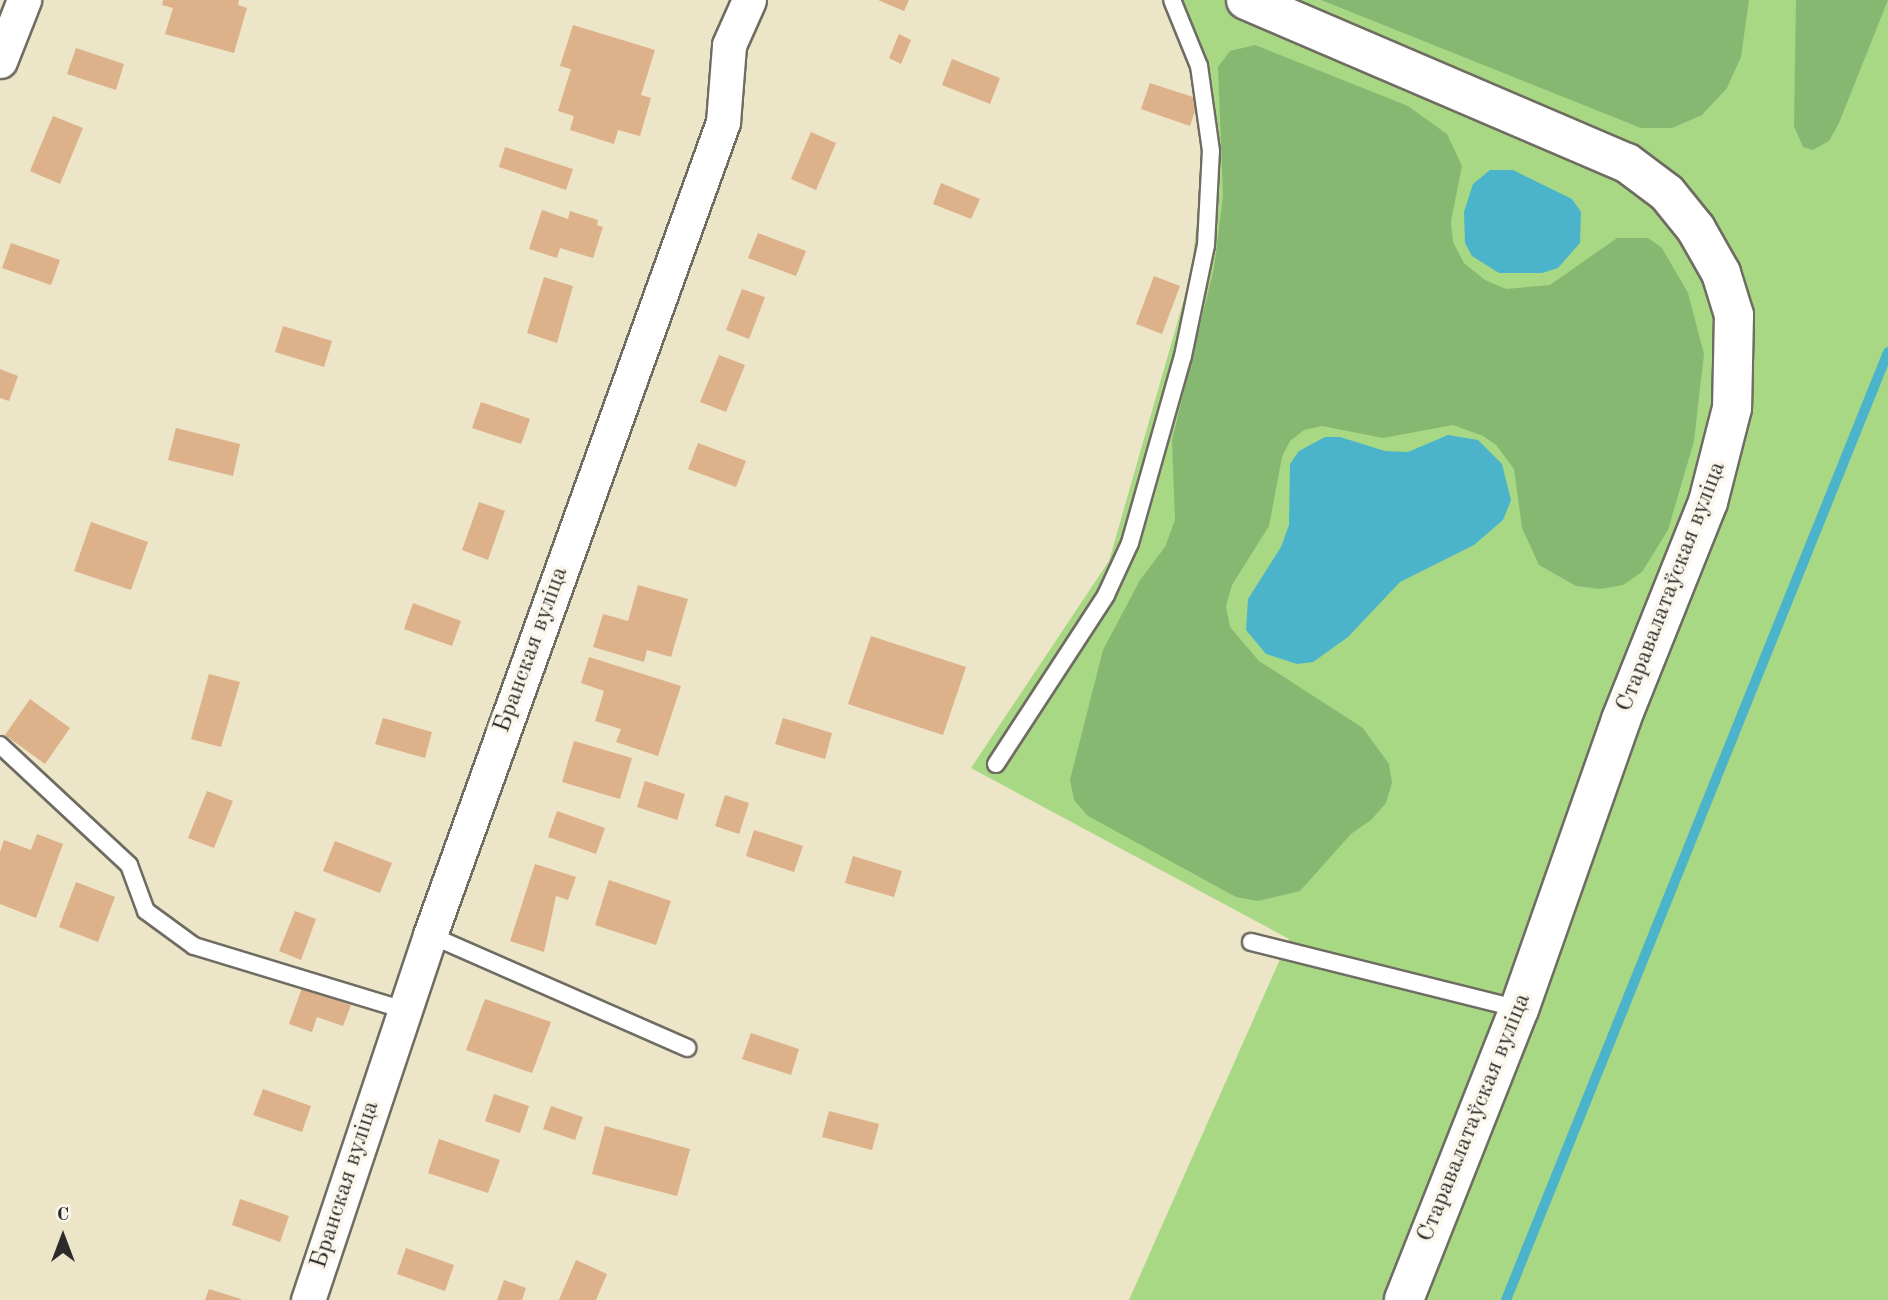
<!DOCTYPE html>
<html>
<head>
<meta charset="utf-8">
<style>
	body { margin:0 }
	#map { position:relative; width:1888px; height:1300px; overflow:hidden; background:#ece5c7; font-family:"Old Standard TT",serif }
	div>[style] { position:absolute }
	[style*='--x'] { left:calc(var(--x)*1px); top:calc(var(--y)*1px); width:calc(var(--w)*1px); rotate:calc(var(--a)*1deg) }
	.green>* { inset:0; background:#a9d885 }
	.forest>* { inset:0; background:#86b872 }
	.water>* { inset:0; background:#4bb3ca }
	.stream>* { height:10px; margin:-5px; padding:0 5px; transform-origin:5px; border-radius:5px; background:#4bb3ca }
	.building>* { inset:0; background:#ddb18a }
	.roads { filter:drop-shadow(2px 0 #6f6c62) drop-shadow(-2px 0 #6f6c62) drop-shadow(0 2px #6f6c62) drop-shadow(0 -2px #6f6c62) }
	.service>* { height:16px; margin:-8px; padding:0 8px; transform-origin:8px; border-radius:8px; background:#fff }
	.minor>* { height:33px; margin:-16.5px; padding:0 16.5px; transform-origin:16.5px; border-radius:16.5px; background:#fff }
	.tertiary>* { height:38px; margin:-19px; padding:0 19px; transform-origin:19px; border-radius:19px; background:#fff }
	span { translate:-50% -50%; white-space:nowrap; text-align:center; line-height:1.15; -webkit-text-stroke:7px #fbf7ec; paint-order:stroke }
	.street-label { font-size:24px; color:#2b2b2b }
	.north { position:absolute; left:28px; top:1202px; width:70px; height:70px; -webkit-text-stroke:5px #fbf7ec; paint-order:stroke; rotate:0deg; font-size:19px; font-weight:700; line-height:28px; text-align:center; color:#2b2b2b }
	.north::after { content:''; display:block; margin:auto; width:24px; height:32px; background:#2b2b2b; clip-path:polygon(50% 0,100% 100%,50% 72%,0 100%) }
</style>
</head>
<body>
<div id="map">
	<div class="green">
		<div style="clip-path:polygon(1163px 0,1888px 0,1888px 1300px,1129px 1300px,1289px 939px,971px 768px,1109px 561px,1191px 275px,1206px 138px,1196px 75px)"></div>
	</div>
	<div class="forest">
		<div style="clip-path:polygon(1321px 0,1749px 0,1741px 57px,1727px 88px,1702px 115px,1672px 128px,1641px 128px)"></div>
		<div style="clip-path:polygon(1796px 0,1888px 0,1839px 123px,1829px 141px,1813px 150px,1803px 147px,1794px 126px)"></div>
		<div style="clip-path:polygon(1255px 45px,1408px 106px,1447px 134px,1462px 166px,1451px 221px,1453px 242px,1464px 263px,1485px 280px,1506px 289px,1550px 285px,1617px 238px,1648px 238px,1662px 248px,1688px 293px,1704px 354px,1694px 441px,1668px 530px,1642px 572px,1623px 585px,1600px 589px,1576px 586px,1539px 565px,1522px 528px,1514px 469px,1496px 445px,1483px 436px,1453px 425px,1383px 438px,1322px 426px,1304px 430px,1290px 441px,1282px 457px,1269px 526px,1232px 585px,1226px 606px,1230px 627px,1259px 661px,1363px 728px,1389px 764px,1392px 783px,1386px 803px,1371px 820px,1351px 834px,1300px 891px,1258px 901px,1236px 897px,1088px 816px,1074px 800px,1070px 780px,1103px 650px,1140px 580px,1165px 547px,1175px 520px,1172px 440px,1214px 268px,1223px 196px,1218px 67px,1230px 51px)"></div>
	</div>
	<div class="water">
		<div style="clip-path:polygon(1490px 170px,1513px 170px,1572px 199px,1581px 212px,1580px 243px,1558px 268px,1542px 273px,1499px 273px,1472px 256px,1465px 243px,1464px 212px,1473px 184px)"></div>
		<div style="clip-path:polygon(1448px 435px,1478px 440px,1502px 464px,1511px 500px,1503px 520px,1474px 545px,1400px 582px,1348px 637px,1313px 662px,1297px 664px,1266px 654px,1246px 630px,1248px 599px,1281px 547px,1289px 525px,1290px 464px,1299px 451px,1325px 437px,1340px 437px,1385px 451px,1408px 452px)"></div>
	</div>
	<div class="stream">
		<div style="--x:1506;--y:1300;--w:1022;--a:-68.05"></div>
	</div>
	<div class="building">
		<div style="clip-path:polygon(163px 0,239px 0,238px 5px,247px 8px,234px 53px,165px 34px,173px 8px,162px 5px)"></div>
		<div style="clip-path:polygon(878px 0,909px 0,904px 11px)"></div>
		<div style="clip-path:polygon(573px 25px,655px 50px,641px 95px,651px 98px,640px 136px,618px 130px,614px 144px,570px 130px,574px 116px,558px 111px,571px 69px,560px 66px)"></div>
		<div style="clip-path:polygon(899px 34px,911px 40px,901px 64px,889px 58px)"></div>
		<div style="clip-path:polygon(76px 48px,124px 64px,116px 90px,67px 74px)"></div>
		<div style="clip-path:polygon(952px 59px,1000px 78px,990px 104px,942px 85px)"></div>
		<div style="clip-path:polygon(1150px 83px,1199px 99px,1190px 126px,1141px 109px)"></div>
		<div style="clip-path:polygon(53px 116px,83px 128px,60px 184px,30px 171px)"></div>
		<div style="clip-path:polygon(811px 132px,836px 143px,816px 190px,791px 179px)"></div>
		<div style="clip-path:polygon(505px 147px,573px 169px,566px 190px,499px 167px)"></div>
		<div style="clip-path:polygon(941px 183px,980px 199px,971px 219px,933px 204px)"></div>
		<div style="clip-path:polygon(542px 210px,568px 219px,570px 211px,598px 220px,597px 225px,603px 227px,593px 258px,560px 248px,557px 258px,529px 249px)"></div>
		<div style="clip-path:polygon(758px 233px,806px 251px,796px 276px,748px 258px)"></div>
		<div style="clip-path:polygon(11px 243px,60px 260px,51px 285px,2px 268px)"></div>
		<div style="clip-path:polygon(1154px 276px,1180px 286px,1162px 334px,1136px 324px)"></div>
		<div style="clip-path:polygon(544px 277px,573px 286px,557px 343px,527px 333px)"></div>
		<div style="clip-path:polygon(742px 289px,765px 297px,749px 339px,726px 330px)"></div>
		<div style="clip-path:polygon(283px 326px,332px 341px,324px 367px,275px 352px)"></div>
		<div style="clip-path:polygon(719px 355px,745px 365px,726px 412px,700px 402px)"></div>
		<div style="clip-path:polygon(0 369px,18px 376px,9px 401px,0 398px)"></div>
		<div style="clip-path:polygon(481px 402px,530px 419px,521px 444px,472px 428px)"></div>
		<div style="clip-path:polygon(176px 428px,240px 444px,233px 476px,168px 460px)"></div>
		<div style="clip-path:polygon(698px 443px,746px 461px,736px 487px,688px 469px)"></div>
		<div style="clip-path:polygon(479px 502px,505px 511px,488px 560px,462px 550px)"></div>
		<div style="clip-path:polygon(91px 522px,148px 542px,131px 590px,74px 571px)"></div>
		<div style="clip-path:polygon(638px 585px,688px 599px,671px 657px,647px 650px,644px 662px,593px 647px,603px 614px,628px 621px)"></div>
		<div style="clip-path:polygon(413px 603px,461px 621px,452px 646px,404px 629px)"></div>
		<div style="clip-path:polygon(871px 636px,966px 667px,943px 735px,848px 704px)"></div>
		<div style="clip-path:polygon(589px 657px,681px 686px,658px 756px,616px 742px,621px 729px,595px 721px,604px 691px,581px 683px)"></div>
		<div style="clip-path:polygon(209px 674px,240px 682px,221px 747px,191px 739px)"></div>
		<div style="clip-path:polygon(30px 699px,70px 728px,45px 764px,5px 735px)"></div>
		<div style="clip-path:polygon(383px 718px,432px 732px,425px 758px,375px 744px)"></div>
		<div style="clip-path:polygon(783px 718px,832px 733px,825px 759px,775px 744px)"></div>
		<div style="clip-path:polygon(574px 741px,632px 758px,620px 799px,562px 782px)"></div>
		<div style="clip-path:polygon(645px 781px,685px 794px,677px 820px,637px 807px)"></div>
		<div style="clip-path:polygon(207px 791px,233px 801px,214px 848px,188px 838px)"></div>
		<div style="clip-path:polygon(725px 795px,749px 803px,739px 834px,715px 826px)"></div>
		<div style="clip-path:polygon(557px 811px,605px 828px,596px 854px,548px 837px)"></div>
		<div style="clip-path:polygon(754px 830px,803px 846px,794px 872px,746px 856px)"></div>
		<div style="clip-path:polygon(37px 834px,63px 844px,36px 918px,0 904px,0 852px,4px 840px,31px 850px)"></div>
		<div style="clip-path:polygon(335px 841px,392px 863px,380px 893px,323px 871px)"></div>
		<div style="clip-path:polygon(853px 856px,902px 871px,894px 897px,845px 883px)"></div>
		<div style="clip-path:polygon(535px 864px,576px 877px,568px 900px,556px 896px,544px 952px,510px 941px)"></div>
		<div style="clip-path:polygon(609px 880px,671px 901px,656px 945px,595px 925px)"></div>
		<div style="clip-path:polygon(76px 882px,115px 897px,98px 942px,59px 927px)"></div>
		<div style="clip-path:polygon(295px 911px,316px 919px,301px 960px,279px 951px)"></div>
		<div style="clip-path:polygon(302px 988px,351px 1005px,343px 1026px,317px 1017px,312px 1032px,289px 1024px)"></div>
		<div style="clip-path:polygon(485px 999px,551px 1022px,532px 1073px,466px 1050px)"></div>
		<div style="clip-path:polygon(751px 1033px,799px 1049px,791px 1075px,742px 1059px)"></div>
		<div style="clip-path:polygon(263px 1089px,311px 1106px,302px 1132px,253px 1115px)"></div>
		<div style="clip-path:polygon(494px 1094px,529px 1106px,520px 1133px,485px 1121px)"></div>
		<div style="clip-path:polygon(551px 1106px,583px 1117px,575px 1140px,543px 1129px)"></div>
		<div style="clip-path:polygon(829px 1111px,879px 1124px,872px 1150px,822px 1137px)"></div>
		<div style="clip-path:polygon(605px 1126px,690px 1149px,677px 1196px,592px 1174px)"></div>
		<div style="clip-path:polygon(439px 1139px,500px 1160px,488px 1193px,428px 1173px)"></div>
		<div style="clip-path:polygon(240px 1199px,289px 1216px,280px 1242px,232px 1225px)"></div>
		<div style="clip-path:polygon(406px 1248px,454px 1265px,445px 1291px,397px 1274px)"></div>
		<div style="clip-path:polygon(576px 1260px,607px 1274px,596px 1300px,559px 1300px)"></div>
		<div style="clip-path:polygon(504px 1280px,526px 1288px,522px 1300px,497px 1300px)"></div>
		<div style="clip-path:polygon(209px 1289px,241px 1299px,241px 1300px,205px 1300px)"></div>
	</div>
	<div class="roads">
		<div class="service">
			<div style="--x:0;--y:745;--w:176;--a:42.9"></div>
			<div style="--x:129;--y:865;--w:49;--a:69.7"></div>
			<div style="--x:146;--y:911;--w:59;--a:36.1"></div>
			<div style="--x:194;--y:946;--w:220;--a:16.9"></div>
			<div style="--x:996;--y:764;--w:202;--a:-56.9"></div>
			<div style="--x:1106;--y:595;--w:57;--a:-65.2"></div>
			<div style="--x:1130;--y:543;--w:194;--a:-74.2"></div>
			<div style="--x:1183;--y:356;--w:113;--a:-78.3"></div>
			<div style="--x:1206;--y:245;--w:94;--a:-87"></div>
			<div style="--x:1211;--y:151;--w:86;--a:-98"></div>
			<div style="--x:1199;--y:66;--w:71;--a:-112.2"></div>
			<div style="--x:430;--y:935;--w:281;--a:23.7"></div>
			<div style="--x:1251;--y:942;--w:276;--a:14"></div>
		</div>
		<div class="minor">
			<div style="--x:0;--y:61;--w:66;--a:-68.5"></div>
			<div style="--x:308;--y:1300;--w:385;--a:-71.5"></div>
			<div style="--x:430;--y:935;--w:864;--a:-70.18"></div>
			<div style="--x:723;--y:122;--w:77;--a:-85.5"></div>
			<div style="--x:729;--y:45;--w:49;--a:-66"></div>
		</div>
		<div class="tertiary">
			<div style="--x:1246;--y:0;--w:414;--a:23.2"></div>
			<div style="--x:1627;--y:163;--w:50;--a:36.9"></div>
			<div style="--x:1667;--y:193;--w:46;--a:51.1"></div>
			<div style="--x:1696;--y:229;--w:51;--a:60.4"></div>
			<div style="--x:1721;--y:273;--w:44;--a:72.8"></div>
			<div style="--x:1734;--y:315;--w:93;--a:91.2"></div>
			<div style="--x:1732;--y:408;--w:97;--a:104.3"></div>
			<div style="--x:1708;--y:502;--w:235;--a:111.8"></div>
			<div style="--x:1621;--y:720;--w:306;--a:109.4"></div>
			<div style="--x:1519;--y:1009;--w:313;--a:111.6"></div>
		</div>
	</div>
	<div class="street-label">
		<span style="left:1672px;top:587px;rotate:-69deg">Старавалатаўская вуліца</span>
		<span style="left:532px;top:650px;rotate:-70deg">Бранская вуліца</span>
		<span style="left:1475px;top:1118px;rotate:-68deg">Старавалатаўская вуліца</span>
		<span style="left:346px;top:1185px;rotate:-72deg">Бранская вуліца</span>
	</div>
	<div class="north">С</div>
</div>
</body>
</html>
